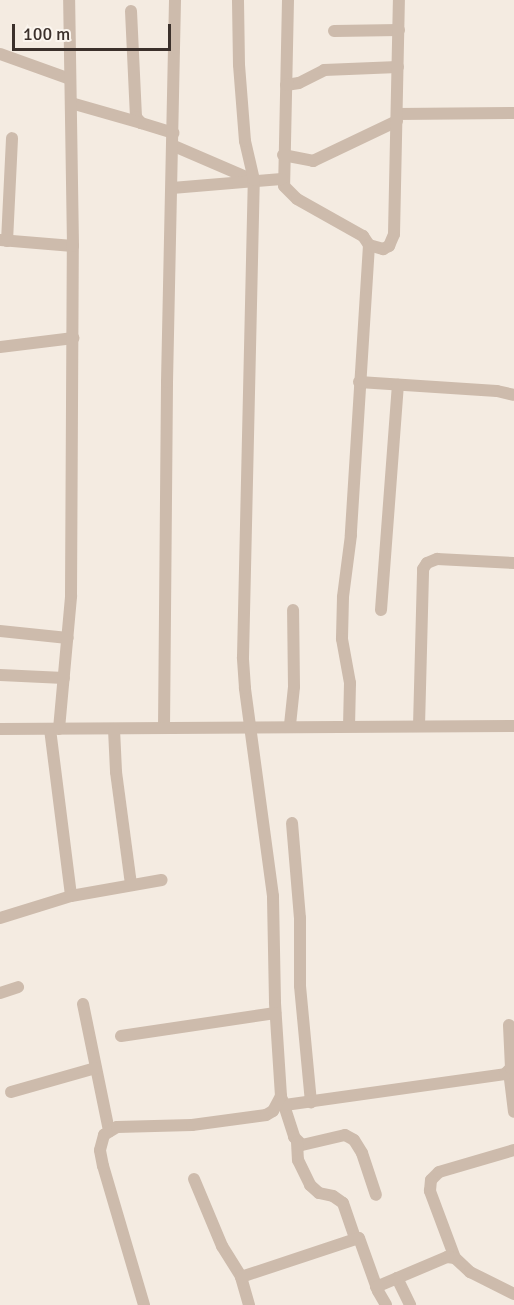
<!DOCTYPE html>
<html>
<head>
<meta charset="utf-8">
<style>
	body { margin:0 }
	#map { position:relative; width:514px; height:1305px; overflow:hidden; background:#f4ebe1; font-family:Signika,sans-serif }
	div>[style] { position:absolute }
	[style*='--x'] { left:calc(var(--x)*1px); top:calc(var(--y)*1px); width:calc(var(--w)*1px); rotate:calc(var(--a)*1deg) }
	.street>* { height:12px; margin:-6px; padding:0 6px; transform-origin:6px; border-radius:6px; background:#cdbbac }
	span { translate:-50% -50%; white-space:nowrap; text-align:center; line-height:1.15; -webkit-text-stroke:6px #fbf5ee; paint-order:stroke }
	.scale { position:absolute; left:12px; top:24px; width:159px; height:27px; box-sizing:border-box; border:3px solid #3b302b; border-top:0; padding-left:8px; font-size:18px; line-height:21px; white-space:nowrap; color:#3b302b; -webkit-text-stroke:4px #fbf5ee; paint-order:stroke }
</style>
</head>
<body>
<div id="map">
	<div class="street">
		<div style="--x:288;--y:0;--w:186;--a:91.2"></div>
		<div style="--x:284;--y:186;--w:18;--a:45"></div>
		<div style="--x:297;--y:199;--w:76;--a:29.3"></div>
		<div style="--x:363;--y:236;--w:11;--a:56"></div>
		<div style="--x:369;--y:245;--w:291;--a:93.6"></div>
		<div style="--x:351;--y:535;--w:63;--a:97.4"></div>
		<div style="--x:343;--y:597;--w:42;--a:91.4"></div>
		<div style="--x:342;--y:639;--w:45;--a:79.7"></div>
		<div style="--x:350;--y:683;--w:43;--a:91.3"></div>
		<div style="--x:131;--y:11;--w:106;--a:87.3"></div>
		<div style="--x:136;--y:117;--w:8;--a:50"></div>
		<div style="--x:141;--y:123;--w:34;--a:17"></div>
		<div style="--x:334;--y:31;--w:65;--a:-0.9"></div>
		<div style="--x:0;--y:54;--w:74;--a:19.7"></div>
		<div style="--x:286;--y:85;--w:13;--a:-9"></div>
		<div style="--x:299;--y:83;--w:28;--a:-27"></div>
		<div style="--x:324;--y:70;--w:74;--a:-2.3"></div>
		<div style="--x:71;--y:103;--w:73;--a:15.9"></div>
		<div style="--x:397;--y:114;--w:117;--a:-0.5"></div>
		<div style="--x:174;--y:146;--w:86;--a:23.3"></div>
		<div style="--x:283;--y:155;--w:31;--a:11"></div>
		<div style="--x:313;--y:161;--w:93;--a:-25.5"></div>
		<div style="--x:172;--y:188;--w:110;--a:-4.7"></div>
		<div style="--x:0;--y:240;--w:73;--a:4.7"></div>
		<div style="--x:7;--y:241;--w:103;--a:-87.2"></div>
		<div style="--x:369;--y:245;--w:15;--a:16"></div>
		<div style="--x:383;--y:249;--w:7;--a:-27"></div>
		<div style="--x:389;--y:246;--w:13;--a:-67"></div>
		<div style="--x:394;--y:234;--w:234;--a:-88.8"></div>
		<div style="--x:0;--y:347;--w:74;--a:-7"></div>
		<div style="--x:359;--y:382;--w:138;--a:3.7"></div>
		<div style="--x:497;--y:391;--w:17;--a:13"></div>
		<div style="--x:381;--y:610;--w:226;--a:-85.7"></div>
		<div style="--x:0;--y:631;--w:68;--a:5.9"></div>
		<div style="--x:0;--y:675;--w:64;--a:2.7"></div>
		<div style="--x:290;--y:725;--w:38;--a:-84"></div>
		<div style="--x:294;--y:687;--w:77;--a:-90.7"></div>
		<div style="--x:419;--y:726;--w:157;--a:-88.5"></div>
		<div style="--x:423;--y:569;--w:7;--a:-56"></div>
		<div style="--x:427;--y:563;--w:11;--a:-22"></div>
		<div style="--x:437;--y:559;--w:77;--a:3"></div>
		<div style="--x:164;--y:728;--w:346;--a:-89.5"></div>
		<div style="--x:167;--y:382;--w:382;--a:-88.8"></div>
		<div style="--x:0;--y:729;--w:514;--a:-0.33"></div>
		<div style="--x:50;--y:729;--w:168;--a:82.8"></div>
		<div style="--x:59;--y:729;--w:134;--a:-84.8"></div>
		<div style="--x:71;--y:596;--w:350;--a:-89.7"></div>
		<div style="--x:73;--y:246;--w:246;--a:-90.9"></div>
		<div style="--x:114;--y:729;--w:43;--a:87.3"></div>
		<div style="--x:116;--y:772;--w:114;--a:82.4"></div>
		<div style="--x:292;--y:823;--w:95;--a:85.2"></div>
		<div style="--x:300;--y:918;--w:68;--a:90"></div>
		<div style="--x:300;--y:986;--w:117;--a:84.6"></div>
		<div style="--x:0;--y:918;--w:74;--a:-17.2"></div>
		<div style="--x:71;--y:896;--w:92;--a:-10"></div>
		<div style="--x:0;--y:993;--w:19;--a:-18"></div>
		<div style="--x:83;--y:1004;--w:130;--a:78.4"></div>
		<div style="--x:121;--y:1036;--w:156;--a:-8.5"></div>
		<div style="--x:509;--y:1071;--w:41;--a:83"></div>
		<div style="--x:11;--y:1092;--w:88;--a:-15.8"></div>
		<div style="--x:282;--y:1099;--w:40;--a:72"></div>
		<div style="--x:294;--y:1137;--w:11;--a:45"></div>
		<div style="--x:302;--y:1145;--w:44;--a:-13.1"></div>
		<div style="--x:345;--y:1135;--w:10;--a:29"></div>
		<div style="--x:354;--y:1140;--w:15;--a:58"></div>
		<div style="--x:362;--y:1153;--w:44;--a:71.6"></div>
		<div style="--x:285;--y:1105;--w:222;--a:-8"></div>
		<div style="--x:505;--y:1074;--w:8;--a:-45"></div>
		<div style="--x:511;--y:1068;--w:43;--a:-92.7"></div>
		<div style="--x:297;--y:1142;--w:18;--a:87"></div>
		<div style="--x:298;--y:1160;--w:28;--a:64"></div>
		<div style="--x:310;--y:1185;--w:12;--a:42"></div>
		<div style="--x:319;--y:1193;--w:14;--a:12"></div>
		<div style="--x:333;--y:1196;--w:12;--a:35"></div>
		<div style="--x:343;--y:1203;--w:37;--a:71"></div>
		<div style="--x:194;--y:1179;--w:73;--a:67.3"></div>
		<div style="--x:222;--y:1246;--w:36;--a:58"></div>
		<div style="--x:241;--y:1277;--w:29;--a:74"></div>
		<div style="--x:455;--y:1258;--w:72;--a:-110.5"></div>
		<div style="--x:430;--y:1191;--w:11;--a:-85"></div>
		<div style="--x:431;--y:1180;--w:11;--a:-45"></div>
		<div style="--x:439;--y:1172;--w:78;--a:-16.3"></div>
		<div style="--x:241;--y:1277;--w:124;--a:-18.3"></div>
		<div style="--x:359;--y:1238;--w:56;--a:70.3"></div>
		<div style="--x:378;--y:1291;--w:16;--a:60"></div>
		<div style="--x:397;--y:1278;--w:30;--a:64"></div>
		<div style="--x:376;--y:1287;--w:77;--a:-22.9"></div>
		<div style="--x:447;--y:1257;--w:8;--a:7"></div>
		<div style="--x:455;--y:1258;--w:21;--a:43"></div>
		<div style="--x:470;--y:1272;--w:49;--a:26.6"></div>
		<div style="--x:144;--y:1305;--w:145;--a:-106.4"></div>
		<div style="--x:103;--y:1166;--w:16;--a:-101"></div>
		<div style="--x:100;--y:1150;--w:16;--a:-75"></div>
		<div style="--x:104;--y:1135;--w:15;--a:-32"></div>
		<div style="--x:117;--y:1127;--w:75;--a:-1.5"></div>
		<div style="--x:192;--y:1125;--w:75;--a:-7.7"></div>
		<div style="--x:266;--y:1115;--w:8;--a:-30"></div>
		<div style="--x:273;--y:1111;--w:17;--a:-62"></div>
		<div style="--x:281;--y:1096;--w:94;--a:-93.7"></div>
		<div style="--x:275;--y:1002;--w:106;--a:-91.1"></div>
		<div style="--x:273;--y:896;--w:210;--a:-97.7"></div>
		<div style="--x:245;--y:688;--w:31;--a:-94"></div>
		<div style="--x:243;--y:657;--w:477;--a:-88.7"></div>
		<div style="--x:254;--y:180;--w:40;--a:-103"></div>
		<div style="--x:245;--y:141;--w:76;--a:-94.5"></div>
		<div style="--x:239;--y:65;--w:65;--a:-90.9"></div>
	</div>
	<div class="scale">100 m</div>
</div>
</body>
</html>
